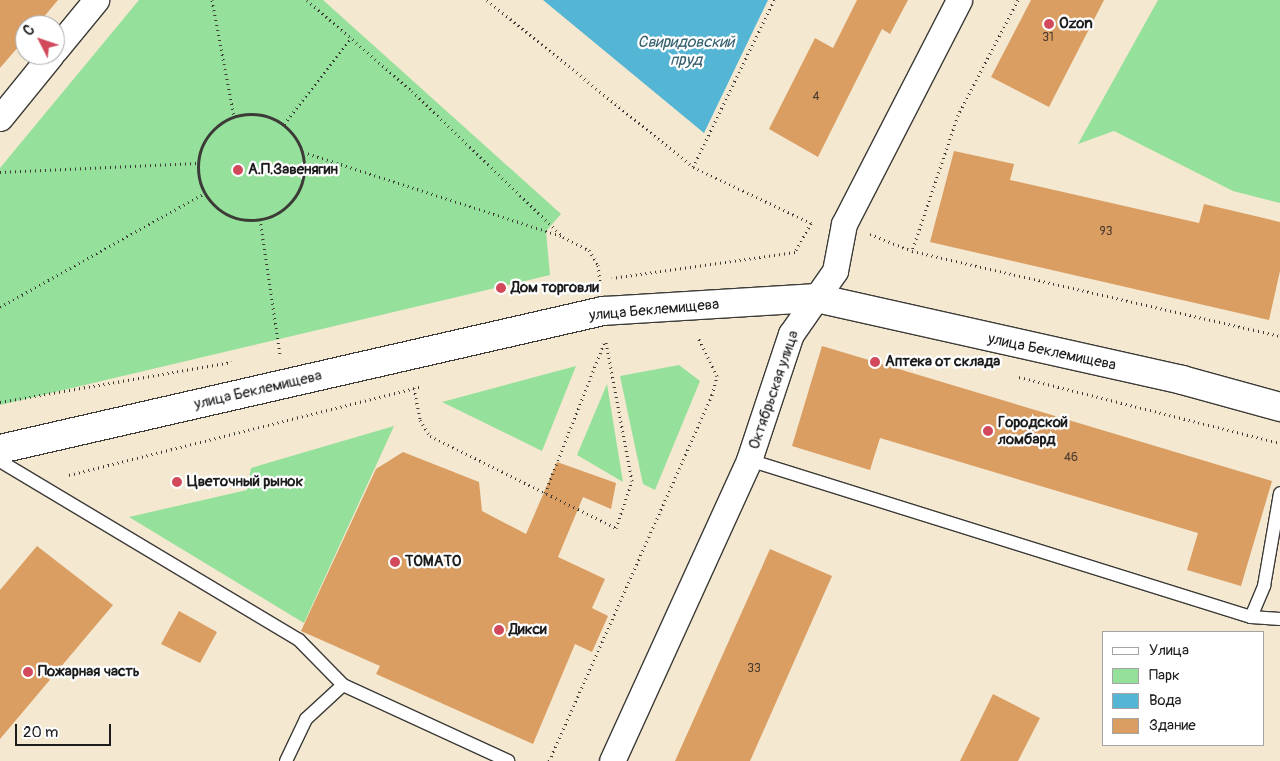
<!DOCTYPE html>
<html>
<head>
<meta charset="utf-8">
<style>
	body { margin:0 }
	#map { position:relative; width:1280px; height:761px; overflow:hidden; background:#f4e8d0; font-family:Pangolin,sans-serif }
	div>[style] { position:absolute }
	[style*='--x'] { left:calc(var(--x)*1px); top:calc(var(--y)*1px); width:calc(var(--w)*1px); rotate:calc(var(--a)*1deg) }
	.green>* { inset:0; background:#95e09b }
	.water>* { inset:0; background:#55b5d4 }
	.building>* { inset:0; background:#da9e63 }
	.path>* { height:3px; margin-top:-1.5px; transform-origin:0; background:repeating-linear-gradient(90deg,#3c3b37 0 1px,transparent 0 5px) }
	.path>.ring { margin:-1.5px; padding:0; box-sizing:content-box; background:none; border:3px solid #3c3b37; border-radius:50% }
	.roads { filter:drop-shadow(1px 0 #3c3b37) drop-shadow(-1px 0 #3c3b37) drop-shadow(0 1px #3c3b37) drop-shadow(0 -1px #3c3b37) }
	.service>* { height:12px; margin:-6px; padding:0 6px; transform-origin:6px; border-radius:6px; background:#fff }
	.minor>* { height:25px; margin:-12.5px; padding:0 12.5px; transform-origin:12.5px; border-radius:12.5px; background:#fff }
	.secondary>* { height:28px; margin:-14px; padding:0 14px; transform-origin:14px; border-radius:14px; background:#fff }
	.dots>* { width:14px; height:14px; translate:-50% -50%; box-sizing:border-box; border:2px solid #fff; border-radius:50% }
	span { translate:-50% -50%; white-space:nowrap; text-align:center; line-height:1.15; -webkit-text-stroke:4.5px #fff; paint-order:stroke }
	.number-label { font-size:12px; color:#4c3c2e }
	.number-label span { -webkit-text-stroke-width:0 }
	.poi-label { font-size:15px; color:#1c1c1c; font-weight:700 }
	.left { translate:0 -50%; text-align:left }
	.street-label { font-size:15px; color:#1c1c1c }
	.water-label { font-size:16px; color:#36616f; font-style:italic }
	.legend { position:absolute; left:1102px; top:631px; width:162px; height:115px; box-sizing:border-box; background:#fff; border:1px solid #a4a4a4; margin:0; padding:6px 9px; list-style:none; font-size:15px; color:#1c1c1c }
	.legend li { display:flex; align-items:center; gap:10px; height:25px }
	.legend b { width:25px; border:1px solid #a4a4a4 }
	.north { position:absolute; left:15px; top:15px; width:50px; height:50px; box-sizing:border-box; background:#fff; border:1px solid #a4a4a4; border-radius:50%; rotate:311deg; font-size:14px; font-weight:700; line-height:20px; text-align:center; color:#1c1c1c }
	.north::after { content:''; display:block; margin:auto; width:18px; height:22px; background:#d1495b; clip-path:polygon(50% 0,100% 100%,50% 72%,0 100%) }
	.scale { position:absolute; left:15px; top:724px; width:96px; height:22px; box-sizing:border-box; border:2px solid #1c1c1c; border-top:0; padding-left:6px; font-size:15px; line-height:18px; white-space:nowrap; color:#1c1c1c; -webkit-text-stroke:4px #fff; paint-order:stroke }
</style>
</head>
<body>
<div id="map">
	<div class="green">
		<div style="clip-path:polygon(139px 0,323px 0,561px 214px,546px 231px,550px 275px,0 405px,0 168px)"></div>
		<div style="clip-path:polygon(1158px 0,1280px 0,1280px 203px,1233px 191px,1114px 131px,1078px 144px)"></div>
		<div style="clip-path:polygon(679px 365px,700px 381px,655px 490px,643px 484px,620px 376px)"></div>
		<div style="clip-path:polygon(576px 366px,542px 451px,442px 402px)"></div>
		<div style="clip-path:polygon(607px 384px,623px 482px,577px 455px)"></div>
		<div style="clip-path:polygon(394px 426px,304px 623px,129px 517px,247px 490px,251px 468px)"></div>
	</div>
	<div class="water">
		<div style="clip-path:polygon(543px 0,768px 0,704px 133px)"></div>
	</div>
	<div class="building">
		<div style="clip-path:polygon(0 0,58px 0,37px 25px,25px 25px,25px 39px,0 68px)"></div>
		<div style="clip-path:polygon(857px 0,908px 0,890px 34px,882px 29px,818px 157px,769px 129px,815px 38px,833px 48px)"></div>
		<div style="clip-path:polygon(1031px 0,1104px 0,1049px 107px,991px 77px)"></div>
		<div style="clip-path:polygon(954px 151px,1014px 164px,1010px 180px,1199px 223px,1204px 204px,1280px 222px,1280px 271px,1269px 320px,930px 242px)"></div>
		<div style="clip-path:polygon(822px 346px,1272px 481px,1241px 586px,1187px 570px,1198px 533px,880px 438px,870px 470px,792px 446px)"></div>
		<div style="clip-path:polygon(403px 452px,479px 482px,482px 511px,526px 534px,557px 462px,616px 483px,611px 509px,583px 497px,558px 557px,605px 579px,592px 608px,608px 616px,592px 652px,575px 644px,533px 744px,376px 674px,380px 666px,301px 631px,376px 469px)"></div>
		<div style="clip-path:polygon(37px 546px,113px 605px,0 739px,0 590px)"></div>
		<div style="clip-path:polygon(770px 549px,832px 576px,750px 761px,675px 761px)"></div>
		<div style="clip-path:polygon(179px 611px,217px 632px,200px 663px,161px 644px)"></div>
		<div style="clip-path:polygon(993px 694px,1040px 718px,1018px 761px,960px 761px)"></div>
	</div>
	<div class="path">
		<div style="--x:212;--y:0;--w:118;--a:79.3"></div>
		<div style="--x:307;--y:0;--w:139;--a:40.9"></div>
		<div style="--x:412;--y:91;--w:210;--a:44"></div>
		<div style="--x:563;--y:237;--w:29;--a:27"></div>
		<div style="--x:589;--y:250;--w:17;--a:59"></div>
		<div style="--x:598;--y:265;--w:16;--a:83"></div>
		<div style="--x:487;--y:0;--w:265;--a:39"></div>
		<div style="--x:693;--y:167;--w:131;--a:25.4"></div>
		<div style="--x:811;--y:223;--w:33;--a:119"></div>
		<div style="--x:795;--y:252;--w:185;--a:171.9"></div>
		<div style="--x:1018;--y:0;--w:130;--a:117.6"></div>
		<div style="--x:958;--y:115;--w:144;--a:108.7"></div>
		<div style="--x:912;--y:251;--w:378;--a:13"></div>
		<div class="ring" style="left:198px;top:114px;width:103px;height:103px"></div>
		<div style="--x:284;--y:124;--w:110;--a:-52"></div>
		<div style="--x:303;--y:152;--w:272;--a:18"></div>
		<div style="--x:693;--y:167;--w:186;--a:-64.1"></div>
		<div style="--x:0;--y:172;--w:198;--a:-2.6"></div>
		<div style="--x:260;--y:219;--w:136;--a:81.6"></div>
		<div style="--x:870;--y:234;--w:45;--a:22"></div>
		<div style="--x:0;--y:307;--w:235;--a:-29.1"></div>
		<div style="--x:1019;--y:377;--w:269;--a:14.2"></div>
		<div style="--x:414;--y:388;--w:33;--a:79"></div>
		<div style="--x:420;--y:420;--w:19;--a:58"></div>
		<div style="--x:430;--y:436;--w:208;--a:26.3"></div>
		<div style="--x:616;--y:528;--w:50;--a:-71.2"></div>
		<div style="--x:632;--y:481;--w:141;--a:-100.6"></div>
		<div style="--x:0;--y:402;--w:235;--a:-9.8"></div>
		<div style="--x:69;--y:475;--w:361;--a:-14.1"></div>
		<div style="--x:545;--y:493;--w:161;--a:-68.5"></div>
		<div style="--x:549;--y:761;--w:401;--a:-66"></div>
		<div style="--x:712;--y:395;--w:20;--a:-75"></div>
		<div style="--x:717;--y:376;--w:43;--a:-116"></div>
	</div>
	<div class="roads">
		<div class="service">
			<div style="--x:749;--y:460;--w:526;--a:17.37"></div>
			<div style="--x:1251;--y:617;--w:34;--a:-67"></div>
			<div style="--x:1264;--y:586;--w:94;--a:-80.2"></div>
			<div style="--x:0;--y:461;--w:348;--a:30.9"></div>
			<div style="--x:299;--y:640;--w:63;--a:45.6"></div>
			<div style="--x:343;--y:685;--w:182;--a:24.7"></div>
			<div style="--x:1251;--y:617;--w:29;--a:4"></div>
			<div style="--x:286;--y:761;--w:47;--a:-64.5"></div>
			<div style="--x:306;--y:719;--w:50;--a:-42.6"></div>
		</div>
		<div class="minor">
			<div style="--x:55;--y:50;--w:65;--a:-50.6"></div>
			<div style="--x:0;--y:118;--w:81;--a:-51"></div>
			<div style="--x:612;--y:761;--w:331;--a:-65.5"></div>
			<div style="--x:749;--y:460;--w:133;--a:-71.6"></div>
			<div style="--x:791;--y:334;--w:77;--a:-55.1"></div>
			<div style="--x:835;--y:271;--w:48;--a:-79.2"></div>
			<div style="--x:844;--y:224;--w:252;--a:-62.8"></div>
		</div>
		<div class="secondary">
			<div style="--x:0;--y:449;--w:619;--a:-12.89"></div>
			<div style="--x:603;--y:311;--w:213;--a:-3.5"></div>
			<div style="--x:816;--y:298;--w:375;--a:12.6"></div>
			<div style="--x:1182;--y:380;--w:102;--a:15.4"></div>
		</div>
	</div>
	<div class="dots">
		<div style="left:1049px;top:24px;background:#d1495b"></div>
		<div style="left:238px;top:170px;background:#d1495b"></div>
		<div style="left:501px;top:288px;background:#d1495b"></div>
		<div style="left:875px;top:362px;background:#d1495b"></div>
		<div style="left:988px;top:431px;background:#d1495b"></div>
		<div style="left:177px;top:482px;background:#d1495b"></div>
		<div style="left:395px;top:562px;background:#d1495b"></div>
		<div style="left:499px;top:630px;background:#d1495b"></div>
		<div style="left:28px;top:672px;background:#d1495b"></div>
	</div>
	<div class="number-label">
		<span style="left:1048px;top:38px">31</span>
		<span style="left:816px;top:97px">4</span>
		<span style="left:1106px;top:232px">93</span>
		<span style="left:1071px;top:458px">46</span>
		<span style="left:754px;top:669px">33</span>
	</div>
	<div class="poi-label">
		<span class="left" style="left:1059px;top:24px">Ozon</span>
		<span class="left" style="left:248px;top:170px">А.П.Завенягин</span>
		<span class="left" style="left:511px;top:288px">Дом торговли</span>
		<span class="left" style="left:885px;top:362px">Аптека от склада</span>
		<span class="left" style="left:998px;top:431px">Городской<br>ломбард</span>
		<span class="left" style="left:187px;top:482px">Цветочный рынок</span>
		<span class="left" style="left:405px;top:562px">ТОМАТО</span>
		<span class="left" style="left:509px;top:630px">Дикси</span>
		<span class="left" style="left:38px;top:672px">Пожарная часть</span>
	</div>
	<div class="street-label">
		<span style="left:654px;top:310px;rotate:-5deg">улица Беклемищева</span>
		<span style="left:1052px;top:352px;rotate:12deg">улица Беклемищева</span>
		<span style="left:258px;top:390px;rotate:-13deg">улица Беклемищева</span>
		<span style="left:774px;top:390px;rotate:-71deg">Октябрьская улица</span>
	</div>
	<div class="water-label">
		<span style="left:686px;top:51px">Свиридовский<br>пруд</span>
	</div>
	<ul class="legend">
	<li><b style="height:6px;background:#fff"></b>Улица</li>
	<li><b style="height:14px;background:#95e09b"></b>Парк</li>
	<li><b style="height:14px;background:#55b5d4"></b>Вода</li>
	<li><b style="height:14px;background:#da9e63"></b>Здание</li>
	</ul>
	<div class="north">С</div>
	<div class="scale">20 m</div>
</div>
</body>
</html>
